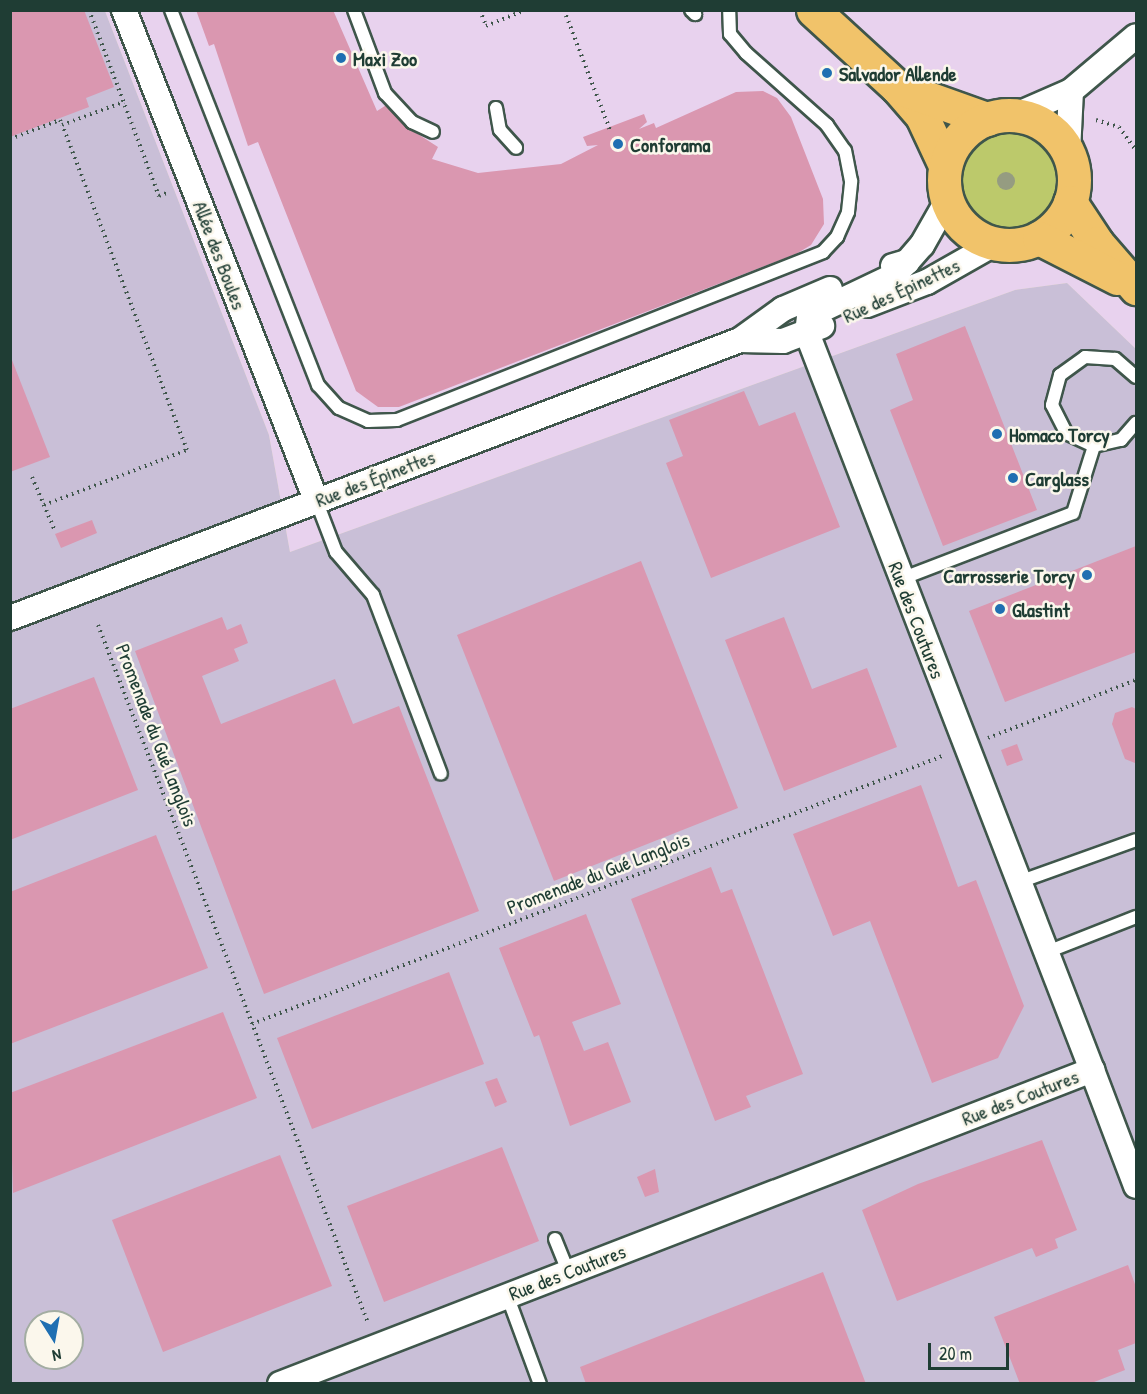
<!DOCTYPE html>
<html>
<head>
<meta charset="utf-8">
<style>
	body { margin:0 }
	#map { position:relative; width:1147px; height:1394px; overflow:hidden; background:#f6e6ce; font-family:"Patrick Hand",sans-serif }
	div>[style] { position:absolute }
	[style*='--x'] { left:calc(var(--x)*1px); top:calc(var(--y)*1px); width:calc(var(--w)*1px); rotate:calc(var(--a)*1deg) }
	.built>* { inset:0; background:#e8d2ee }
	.industrial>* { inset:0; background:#c9bfd7 }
	.green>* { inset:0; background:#bcc96b }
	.round { border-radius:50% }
	.building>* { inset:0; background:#da97b0 }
	.path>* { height:4px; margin-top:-2px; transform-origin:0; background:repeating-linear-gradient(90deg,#3f564b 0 1.5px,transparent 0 6px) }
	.roads { filter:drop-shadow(2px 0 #3f564b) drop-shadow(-2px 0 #3f564b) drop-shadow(0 2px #3f564b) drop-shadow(0 -2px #3f564b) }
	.lane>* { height:12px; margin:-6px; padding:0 6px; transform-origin:6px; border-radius:6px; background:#fff }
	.street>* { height:24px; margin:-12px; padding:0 12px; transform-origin:12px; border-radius:12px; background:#fff }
	.primary>* { height:33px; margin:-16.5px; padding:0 16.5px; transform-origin:16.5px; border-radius:16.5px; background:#f1c36a }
	.primary>.ring { margin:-16.5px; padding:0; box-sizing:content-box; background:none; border:33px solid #f1c36a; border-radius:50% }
	.trees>* { width:18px; height:18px; margin:-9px; border-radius:50%; background:#959c81 }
	.dots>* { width:16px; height:16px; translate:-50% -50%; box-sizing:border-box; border:3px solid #fbf7ec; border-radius:50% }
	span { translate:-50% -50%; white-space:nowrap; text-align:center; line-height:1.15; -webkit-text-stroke:5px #fbf7ec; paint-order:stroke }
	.poi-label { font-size:20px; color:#1f3d34; font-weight:700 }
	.left { translate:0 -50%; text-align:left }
	.right { translate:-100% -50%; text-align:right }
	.street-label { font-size:20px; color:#1f3d34 }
	.frame { position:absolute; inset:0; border:12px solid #1f3d34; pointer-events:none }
	.north { position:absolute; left:24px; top:1310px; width:60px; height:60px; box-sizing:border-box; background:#fbf7ec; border:2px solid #a3ada2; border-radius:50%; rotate:169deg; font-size:16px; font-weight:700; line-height:24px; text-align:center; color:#1f3d34 }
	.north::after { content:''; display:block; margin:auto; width:21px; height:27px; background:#1f6fb2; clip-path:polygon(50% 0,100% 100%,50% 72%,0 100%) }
	.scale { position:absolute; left:928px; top:1343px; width:81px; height:27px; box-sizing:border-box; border:3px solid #1f3d34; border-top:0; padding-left:8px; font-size:18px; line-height:21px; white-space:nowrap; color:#1f3d34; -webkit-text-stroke:4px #fbf7ec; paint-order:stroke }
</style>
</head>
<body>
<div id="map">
	<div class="built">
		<div style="clip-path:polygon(105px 11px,1136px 11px,1136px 349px,1067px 283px,1015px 290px,290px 552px,269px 435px)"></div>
	</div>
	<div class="industrial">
		<div style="clip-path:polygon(evenodd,10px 11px,105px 11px,269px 435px,290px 552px,1015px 290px,1067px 283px,1136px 349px,1136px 1383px,11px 1383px,10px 11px,36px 1322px,72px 1322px,72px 1358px,36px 1358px,36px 1322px)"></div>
	</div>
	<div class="green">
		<div class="round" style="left:958px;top:131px;width:98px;height:98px"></div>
	</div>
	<div class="building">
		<div style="clip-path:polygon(10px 10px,84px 10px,114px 87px,86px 98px,89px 107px,10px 137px)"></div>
		<div style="clip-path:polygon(196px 10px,333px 10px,377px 111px,388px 104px,410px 129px,438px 147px,432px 159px,478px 173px,561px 164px,598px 145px,587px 146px,583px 137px,644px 114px,647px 122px,639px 129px,654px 123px,656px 128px,736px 92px,763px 91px,777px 98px,791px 117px,823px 199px,824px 224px,811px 245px,796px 254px,399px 407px,378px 407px,356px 391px,258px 142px,248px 146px,214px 44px,209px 46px)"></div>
		<div style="clip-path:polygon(965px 326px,1037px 510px,943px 546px,890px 410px,913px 400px,896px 354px)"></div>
		<div style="clip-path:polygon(10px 355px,50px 457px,10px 472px)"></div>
		<div style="clip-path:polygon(744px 391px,759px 426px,795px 412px,840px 527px,711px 578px,666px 463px,683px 456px,669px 420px)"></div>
		<div style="clip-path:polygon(92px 520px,97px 533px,61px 548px,55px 534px)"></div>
		<div style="clip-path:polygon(1136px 546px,1136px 652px,1005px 702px,969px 611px)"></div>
		<div style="clip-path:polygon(641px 561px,738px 808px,554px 881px,457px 635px)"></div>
		<div style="clip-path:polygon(222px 617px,227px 630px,241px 624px,248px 643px,234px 649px,239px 661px,202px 676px,221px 724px,335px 679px,353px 724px,399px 706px,479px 911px,264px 994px,135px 651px)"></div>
		<div style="clip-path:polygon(784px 617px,812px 689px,867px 668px,897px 747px,784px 791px,725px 640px)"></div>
		<div style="clip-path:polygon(94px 677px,138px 790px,10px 840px,10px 709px)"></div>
		<div style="clip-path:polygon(1132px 707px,1136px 709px,1135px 763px,1125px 759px,1112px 724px,1115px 713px)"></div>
		<div style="clip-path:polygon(1017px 744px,1023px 760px,1007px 766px,1001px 750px)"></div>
		<div style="clip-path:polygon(921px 785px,958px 887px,976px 880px,1024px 1006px,998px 1058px,932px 1083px,870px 921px,833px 936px,793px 834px)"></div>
		<div style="clip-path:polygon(156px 835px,208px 968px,10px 1044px,10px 892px)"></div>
		<div style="clip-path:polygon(711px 867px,721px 893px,732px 889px,803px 1074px,746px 1096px,751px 1107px,715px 1121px,631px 899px)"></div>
		<div style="clip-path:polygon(586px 914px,621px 1004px,572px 1022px,584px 1051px,608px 1042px,631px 1102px,570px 1126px,539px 1035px,534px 1037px,499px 948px)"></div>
		<div style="clip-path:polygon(449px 972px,484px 1064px,312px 1129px,277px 1038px)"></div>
		<div style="clip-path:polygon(223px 1012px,257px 1098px,13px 1193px,10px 1093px)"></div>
		<div style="clip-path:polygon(497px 1078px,507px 1102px,495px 1107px,485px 1082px)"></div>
		<div style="clip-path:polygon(1042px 1140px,1077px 1230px,1055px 1239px,1058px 1248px,1036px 1257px,1032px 1248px,897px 1301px,862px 1210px,918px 1184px)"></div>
		<div style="clip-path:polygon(502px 1147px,539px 1241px,384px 1302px,347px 1206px)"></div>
		<div style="clip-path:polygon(280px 1155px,332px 1286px,163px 1352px,112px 1220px)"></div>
		<div style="clip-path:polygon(655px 1169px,659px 1192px,645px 1197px,637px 1177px)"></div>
		<div style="clip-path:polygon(1128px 1265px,1136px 1287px,1136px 1343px,1118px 1350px,1125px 1370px,1089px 1384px,1020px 1384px,994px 1317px)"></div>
		<div style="clip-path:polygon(823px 1272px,866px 1384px,586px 1384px,580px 1367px)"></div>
	</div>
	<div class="path">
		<div style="--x:89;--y:10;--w:199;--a:69.4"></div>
		<div style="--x:159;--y:196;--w:11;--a:-22"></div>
		<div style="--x:480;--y:10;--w:17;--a:69"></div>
		<div style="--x:486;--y:26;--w:42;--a:-22.3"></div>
		<div style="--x:564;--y:10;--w:129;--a:69"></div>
		<div style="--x:1096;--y:120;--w:24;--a:17"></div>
		<div style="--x:1119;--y:127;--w:29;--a:54"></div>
		<div style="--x:10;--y:139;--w:53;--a:-20.8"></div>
		<div style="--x:60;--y:120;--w:5;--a:68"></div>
		<div style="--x:32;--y:477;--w:59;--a:66.9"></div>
		<div style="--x:44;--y:505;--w:153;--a:-21"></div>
		<div style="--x:187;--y:450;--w:348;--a:-111"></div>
		<div style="--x:62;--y:125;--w:66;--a:-20.4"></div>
		<div style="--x:98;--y:625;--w:748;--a:68.85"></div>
		<div style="--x:988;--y:738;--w:159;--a:-21.4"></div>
		<div style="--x:252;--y:1024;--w:743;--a:-21.21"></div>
	</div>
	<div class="roads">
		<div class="lane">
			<div style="--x:171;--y:10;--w:403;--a:68.6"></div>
			<div style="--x:318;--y:385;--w:31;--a:48"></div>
			<div style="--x:339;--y:408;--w:32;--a:24"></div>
			<div style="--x:368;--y:421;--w:29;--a:-2"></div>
			<div style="--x:397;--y:420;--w:458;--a:-21.5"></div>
			<div style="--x:823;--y:252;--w:21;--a:-47"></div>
			<div style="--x:837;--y:237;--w:27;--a:-66"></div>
			<div style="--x:848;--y:212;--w:31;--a:-84"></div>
			<div style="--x:851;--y:181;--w:31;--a:-101"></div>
			<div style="--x:845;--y:151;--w:32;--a:-125"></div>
			<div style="--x:827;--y:125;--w:108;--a:-138.4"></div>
			<div style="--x:746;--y:53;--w:25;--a:-130"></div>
			<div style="--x:730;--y:34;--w:24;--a:-92"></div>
			<div style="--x:354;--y:10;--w:89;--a:69.5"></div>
			<div style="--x:385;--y:93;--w:40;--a:47"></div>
			<div style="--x:412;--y:122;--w:23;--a:25"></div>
			<div style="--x:691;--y:10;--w:6;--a:45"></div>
			<div style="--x:496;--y:108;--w:22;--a:80"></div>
			<div style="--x:500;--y:130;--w:24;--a:48"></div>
			<div style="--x:1136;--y:377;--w:28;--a:-139"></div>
			<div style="--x:1115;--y:359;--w:30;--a:-176"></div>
			<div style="--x:1085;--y:357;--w:31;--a:144"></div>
			<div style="--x:1060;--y:375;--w:31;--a:105"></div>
			<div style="--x:1052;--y:405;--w:31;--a:63"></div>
			<div style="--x:1066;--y:433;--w:31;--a:25"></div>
			<div style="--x:1094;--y:446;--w:28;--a:-13"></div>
			<div style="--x:1121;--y:440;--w:23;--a:-49"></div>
			<div style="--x:316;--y:500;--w:56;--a:69"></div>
			<div style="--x:336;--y:552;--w:57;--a:49.3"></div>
			<div style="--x:373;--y:595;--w:191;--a:69.2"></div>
			<div style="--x:901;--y:579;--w:184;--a:-21"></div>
			<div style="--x:1073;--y:513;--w:70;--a:-72.6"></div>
			<div style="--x:1019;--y:882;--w:124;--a:-19.7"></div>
			<div style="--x:1047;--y:952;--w:96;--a:-21.5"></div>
			<div style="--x:555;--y:1239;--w:35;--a:68"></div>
			<div style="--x:507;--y:1295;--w:95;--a:69.7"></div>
		</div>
		<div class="street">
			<div style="--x:124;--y:10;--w:526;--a:68.6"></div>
			<div style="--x:1016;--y:115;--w:60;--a:-23.6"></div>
			<div style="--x:1071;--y:91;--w:85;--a:-40.2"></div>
			<div style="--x:1068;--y:152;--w:61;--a:-87.2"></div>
			<div style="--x:893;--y:266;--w:15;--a:-16"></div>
			<div style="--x:907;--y:262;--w:23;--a:-49"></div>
			<div style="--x:922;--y:245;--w:51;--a:-60.4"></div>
			<div style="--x:867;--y:305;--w:64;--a:-21"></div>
			<div style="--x:927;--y:282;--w:77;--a:-29.6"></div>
			<div style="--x:740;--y:340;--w:43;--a:1.3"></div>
			<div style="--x:783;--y:341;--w:42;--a:-21"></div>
			<div style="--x:10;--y:618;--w:781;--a:-20.85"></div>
			<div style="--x:740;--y:340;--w:53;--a:-35.8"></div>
			<div style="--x:783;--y:309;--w:51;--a:-23.1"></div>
			<div style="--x:1092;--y:1070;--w:124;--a:69.2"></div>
			<div style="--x:280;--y:1384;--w:871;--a:-21.14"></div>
			<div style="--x:1092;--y:1070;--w:790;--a:-111.14"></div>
			<div style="--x:807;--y:333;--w:17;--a:-83"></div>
			<div style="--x:809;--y:316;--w:93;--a:-25.5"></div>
			<div style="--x:893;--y:276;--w:20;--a:-45"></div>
		</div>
		<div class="primary">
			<div style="--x:813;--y:10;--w:114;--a:42.5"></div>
			<div style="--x:897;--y:87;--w:38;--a:49"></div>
			<div style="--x:922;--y:116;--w:54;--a:64.9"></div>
			<div style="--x:897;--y:87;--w:96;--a:19.6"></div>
			<div class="ring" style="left:944px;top:115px;width:97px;height:97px"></div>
			<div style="--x:1070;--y:202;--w:49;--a:56.6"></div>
			<div style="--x:1097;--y:243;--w:60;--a:49.1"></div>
			<div style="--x:1039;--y:238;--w:88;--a:27.1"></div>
		</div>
	</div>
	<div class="trees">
		<div style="left:1006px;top:181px"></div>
	</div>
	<div class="dots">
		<div style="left:341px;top:58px;background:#1f6fb2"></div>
		<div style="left:827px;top:73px;background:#1f6fb2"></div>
		<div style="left:618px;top:144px;background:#1f6fb2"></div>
		<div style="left:997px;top:434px;background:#1f6fb2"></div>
		<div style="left:1013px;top:478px;background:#1f6fb2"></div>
		<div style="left:1087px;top:575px;background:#1f6fb2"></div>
		<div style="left:1000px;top:609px;background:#1f6fb2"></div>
	</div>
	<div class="poi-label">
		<span class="left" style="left:353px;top:58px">Maxi Zoo</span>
		<span class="left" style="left:839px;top:73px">Salvador Allende</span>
		<span class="left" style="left:630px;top:144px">Conforama</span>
		<span class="left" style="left:1009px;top:434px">Homaco Torcy</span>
		<span class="left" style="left:1025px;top:478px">Carglass</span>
		<span class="right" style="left:1075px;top:575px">Carrosserie Torcy</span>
		<span class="left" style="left:1012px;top:609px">Glastint</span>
	</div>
	<div class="street-label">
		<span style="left:220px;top:255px;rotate:69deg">Allée des Boules</span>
		<span style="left:901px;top:290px;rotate:-25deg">Rue des Épinettes</span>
		<span style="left:375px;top:478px;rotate:-21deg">Rue des Épinettes</span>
		<span style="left:917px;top:620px;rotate:69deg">Rue des Coutures</span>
		<span style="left:157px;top:735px;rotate:69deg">Promenade du Gué Langlois</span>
		<span style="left:598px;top:873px;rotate:-21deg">Promenade du Gué Langlois</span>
		<span style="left:1020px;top:1097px;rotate:-21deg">Rue des Coutures</span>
		<span style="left:567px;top:1272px;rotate:-21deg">Rue des Coutures</span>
	</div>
	<div class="frame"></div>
	<div class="north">N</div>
	<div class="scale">20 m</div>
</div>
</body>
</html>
